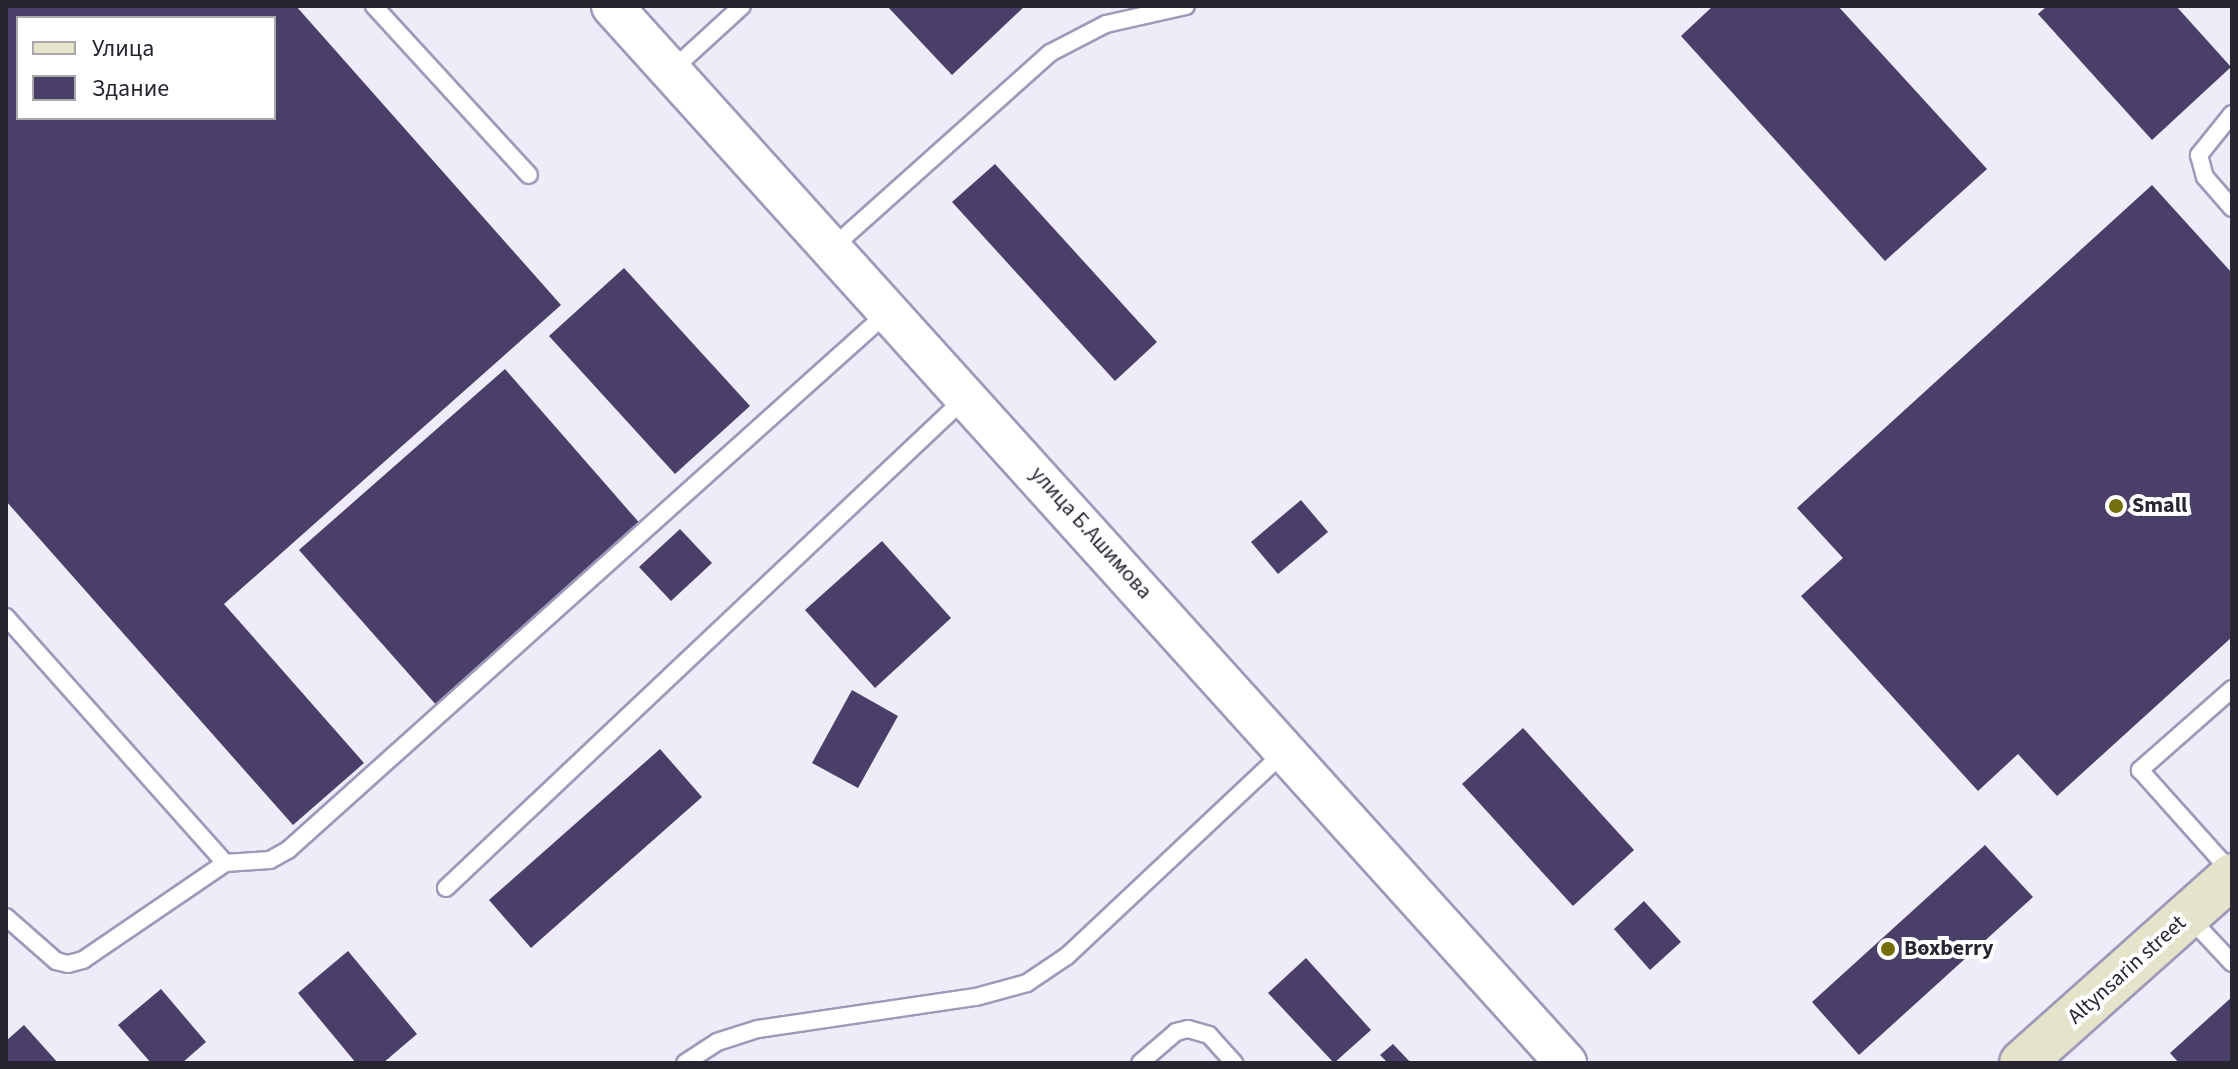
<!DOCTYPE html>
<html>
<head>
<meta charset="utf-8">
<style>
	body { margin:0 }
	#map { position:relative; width:2238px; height:1069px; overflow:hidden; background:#efecfa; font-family:"Source Sans 3",sans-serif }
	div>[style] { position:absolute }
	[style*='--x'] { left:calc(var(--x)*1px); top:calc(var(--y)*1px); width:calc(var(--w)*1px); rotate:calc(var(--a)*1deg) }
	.building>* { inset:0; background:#493f69 }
	.roads { filter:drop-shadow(2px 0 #9f99b9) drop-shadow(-2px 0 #9f99b9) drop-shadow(0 2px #9f99b9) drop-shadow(0 -2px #9f99b9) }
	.service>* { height:16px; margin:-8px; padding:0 8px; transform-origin:8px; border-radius:8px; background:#fff }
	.tertiary>* { height:40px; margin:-20px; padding:0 20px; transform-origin:20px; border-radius:20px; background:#fff }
	.secondary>* { height:44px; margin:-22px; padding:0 22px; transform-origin:22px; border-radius:22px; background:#e5e3c9 }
	.dots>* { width:22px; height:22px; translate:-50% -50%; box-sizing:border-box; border:4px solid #fff; border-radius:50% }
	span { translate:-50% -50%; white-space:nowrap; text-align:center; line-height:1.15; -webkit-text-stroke:8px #fff; paint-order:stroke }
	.poi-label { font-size:22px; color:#282532; font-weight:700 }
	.left { translate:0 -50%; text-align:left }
	.street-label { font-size:22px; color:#282532 }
	.frame { position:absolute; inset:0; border:8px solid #282532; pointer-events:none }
	.legend { position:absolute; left:16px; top:16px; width:260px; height:104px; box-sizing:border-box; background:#fff; border:2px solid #a9a8ad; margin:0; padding:10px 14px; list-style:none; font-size:24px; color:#282532 }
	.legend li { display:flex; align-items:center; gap:16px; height:40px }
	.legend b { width:40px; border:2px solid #a9a8ad }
</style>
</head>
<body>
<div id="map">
	<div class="building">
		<div style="clip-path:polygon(evenodd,6px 6px,296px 6px,561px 305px,224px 604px,364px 763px,293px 825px,6px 501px,6px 6px,18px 18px,274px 18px,274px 118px,18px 118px,18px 18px)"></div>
		<div style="clip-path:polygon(887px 6px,1025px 6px,952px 75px)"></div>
		<div style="clip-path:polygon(1713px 6px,1838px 6px,1987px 169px,1885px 261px,1681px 36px)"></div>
		<div style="clip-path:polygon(2047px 6px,2176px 6px,2231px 67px,2152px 140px,2038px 14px)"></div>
		<div style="clip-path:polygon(995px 164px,1157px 342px,1115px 381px,952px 202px)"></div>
		<div style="clip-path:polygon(2152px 185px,2232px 273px,2232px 637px,2057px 796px,2018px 754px,1978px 791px,1801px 596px,1843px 558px,1797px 508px)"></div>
		<div style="clip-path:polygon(624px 268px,750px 406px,675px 474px,549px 336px)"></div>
		<div style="clip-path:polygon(505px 369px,643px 527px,438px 707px,299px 550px)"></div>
		<div style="clip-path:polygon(1301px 500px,1328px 532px,1278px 574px,1251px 542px)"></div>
		<div style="clip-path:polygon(680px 529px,712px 563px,671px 601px,639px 567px)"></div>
		<div style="clip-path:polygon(882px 541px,951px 618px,875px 688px,805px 610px)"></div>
		<div style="clip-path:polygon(852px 690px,898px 716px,858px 788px,812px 763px)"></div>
		<div style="clip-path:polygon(1523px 728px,1634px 850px,1573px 906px,1462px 784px)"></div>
		<div style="clip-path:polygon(660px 749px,702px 797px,531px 948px,489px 900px)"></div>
		<div style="clip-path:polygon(1985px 845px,2033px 897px,1859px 1055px,1812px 1002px)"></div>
		<div style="clip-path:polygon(1644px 901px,1681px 942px,1650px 970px,1614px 929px)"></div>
		<div style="clip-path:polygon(348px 951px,417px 1034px,383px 1063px,356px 1063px,298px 993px)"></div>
		<div style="clip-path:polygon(1306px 958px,1371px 1030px,1334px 1063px,1268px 993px)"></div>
		<div style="clip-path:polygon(161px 989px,206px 1042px,182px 1063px,151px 1063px,118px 1025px)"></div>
		<div style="clip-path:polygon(2232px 997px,2232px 1063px,2179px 1063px,2170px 1053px)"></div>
		<div style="clip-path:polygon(24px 1025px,58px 1063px,6px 1063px,6px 1041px)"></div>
		<div style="clip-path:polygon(1393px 1044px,1411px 1063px,1388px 1063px,1380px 1055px)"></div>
	</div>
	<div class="roads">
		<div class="service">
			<div style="--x:374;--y:6;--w:229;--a:47.5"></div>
			<div style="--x:671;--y:71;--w:96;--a:-42.5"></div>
			<div style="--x:2232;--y:114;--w:53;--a:128.8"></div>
			<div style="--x:2199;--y:155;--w:23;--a:75"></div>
			<div style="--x:2205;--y:177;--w:41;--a:48.9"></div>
			<div style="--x:832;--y:248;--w:292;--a:-41.8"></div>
			<div style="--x:1050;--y:53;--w:63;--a:-27.4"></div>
			<div style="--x:1106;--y:24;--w:82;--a:-12.7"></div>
			<div style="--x:6;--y:617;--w:329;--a:48.3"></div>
			<div style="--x:225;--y:863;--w:45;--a:-3.8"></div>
			<div style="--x:270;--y:860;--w:21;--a:-29"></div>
			<div style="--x:288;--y:850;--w:806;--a:-41.88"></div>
			<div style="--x:2232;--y:689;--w:123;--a:138.6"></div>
			<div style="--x:2140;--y:770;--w:138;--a:48.2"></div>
			<div style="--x:446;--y:888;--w:714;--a:-43.35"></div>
			<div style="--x:6;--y:917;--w:67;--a:41.3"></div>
			<div style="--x:56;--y:961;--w:12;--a:14"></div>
			<div style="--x:68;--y:964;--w:16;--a:-15"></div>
			<div style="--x:83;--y:960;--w:172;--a:-34.3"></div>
			<div style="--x:2189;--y:917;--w:63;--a:46.9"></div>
			<div style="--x:685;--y:1063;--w:38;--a:-33"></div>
			<div style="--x:717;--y:1042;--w:43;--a:-17.6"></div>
			<div style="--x:758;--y:1029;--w:220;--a:-8.4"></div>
			<div style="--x:976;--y:997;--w:53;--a:-15.4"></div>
			<div style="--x:1027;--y:983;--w:48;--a:-34"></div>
			<div style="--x:1067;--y:956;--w:299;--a:-43.2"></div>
			<div style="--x:1140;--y:1063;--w:48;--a:-40.7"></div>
			<div style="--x:1176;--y:1032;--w:12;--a:-14"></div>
			<div style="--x:1188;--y:1029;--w:22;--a:16"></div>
			<div style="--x:1209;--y:1035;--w:38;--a:48"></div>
		</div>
		<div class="tertiary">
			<div style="--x:612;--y:6;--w:1424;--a:47.93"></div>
		</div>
		<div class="secondary">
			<div style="--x:2022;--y:1063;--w:281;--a:-41.7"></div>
		</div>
	</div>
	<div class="dots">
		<div style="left:2116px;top:506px;background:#746e0c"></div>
		<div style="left:1888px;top:949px;background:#746e0c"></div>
	</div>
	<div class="poi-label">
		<span class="left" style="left:2132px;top:506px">Small</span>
		<span class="left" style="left:1904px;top:949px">Boxberry</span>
	</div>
	<div class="street-label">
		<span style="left:1091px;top:533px;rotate:48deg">улица Б.Ашимова</span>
		<span style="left:2127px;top:970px;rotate:-42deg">Altynsarin street</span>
	</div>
	<div class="frame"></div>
	<ul class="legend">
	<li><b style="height:10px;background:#e5e3c9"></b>Улица</li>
	<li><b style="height:22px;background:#493f69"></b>Здание</li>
	</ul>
</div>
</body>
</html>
